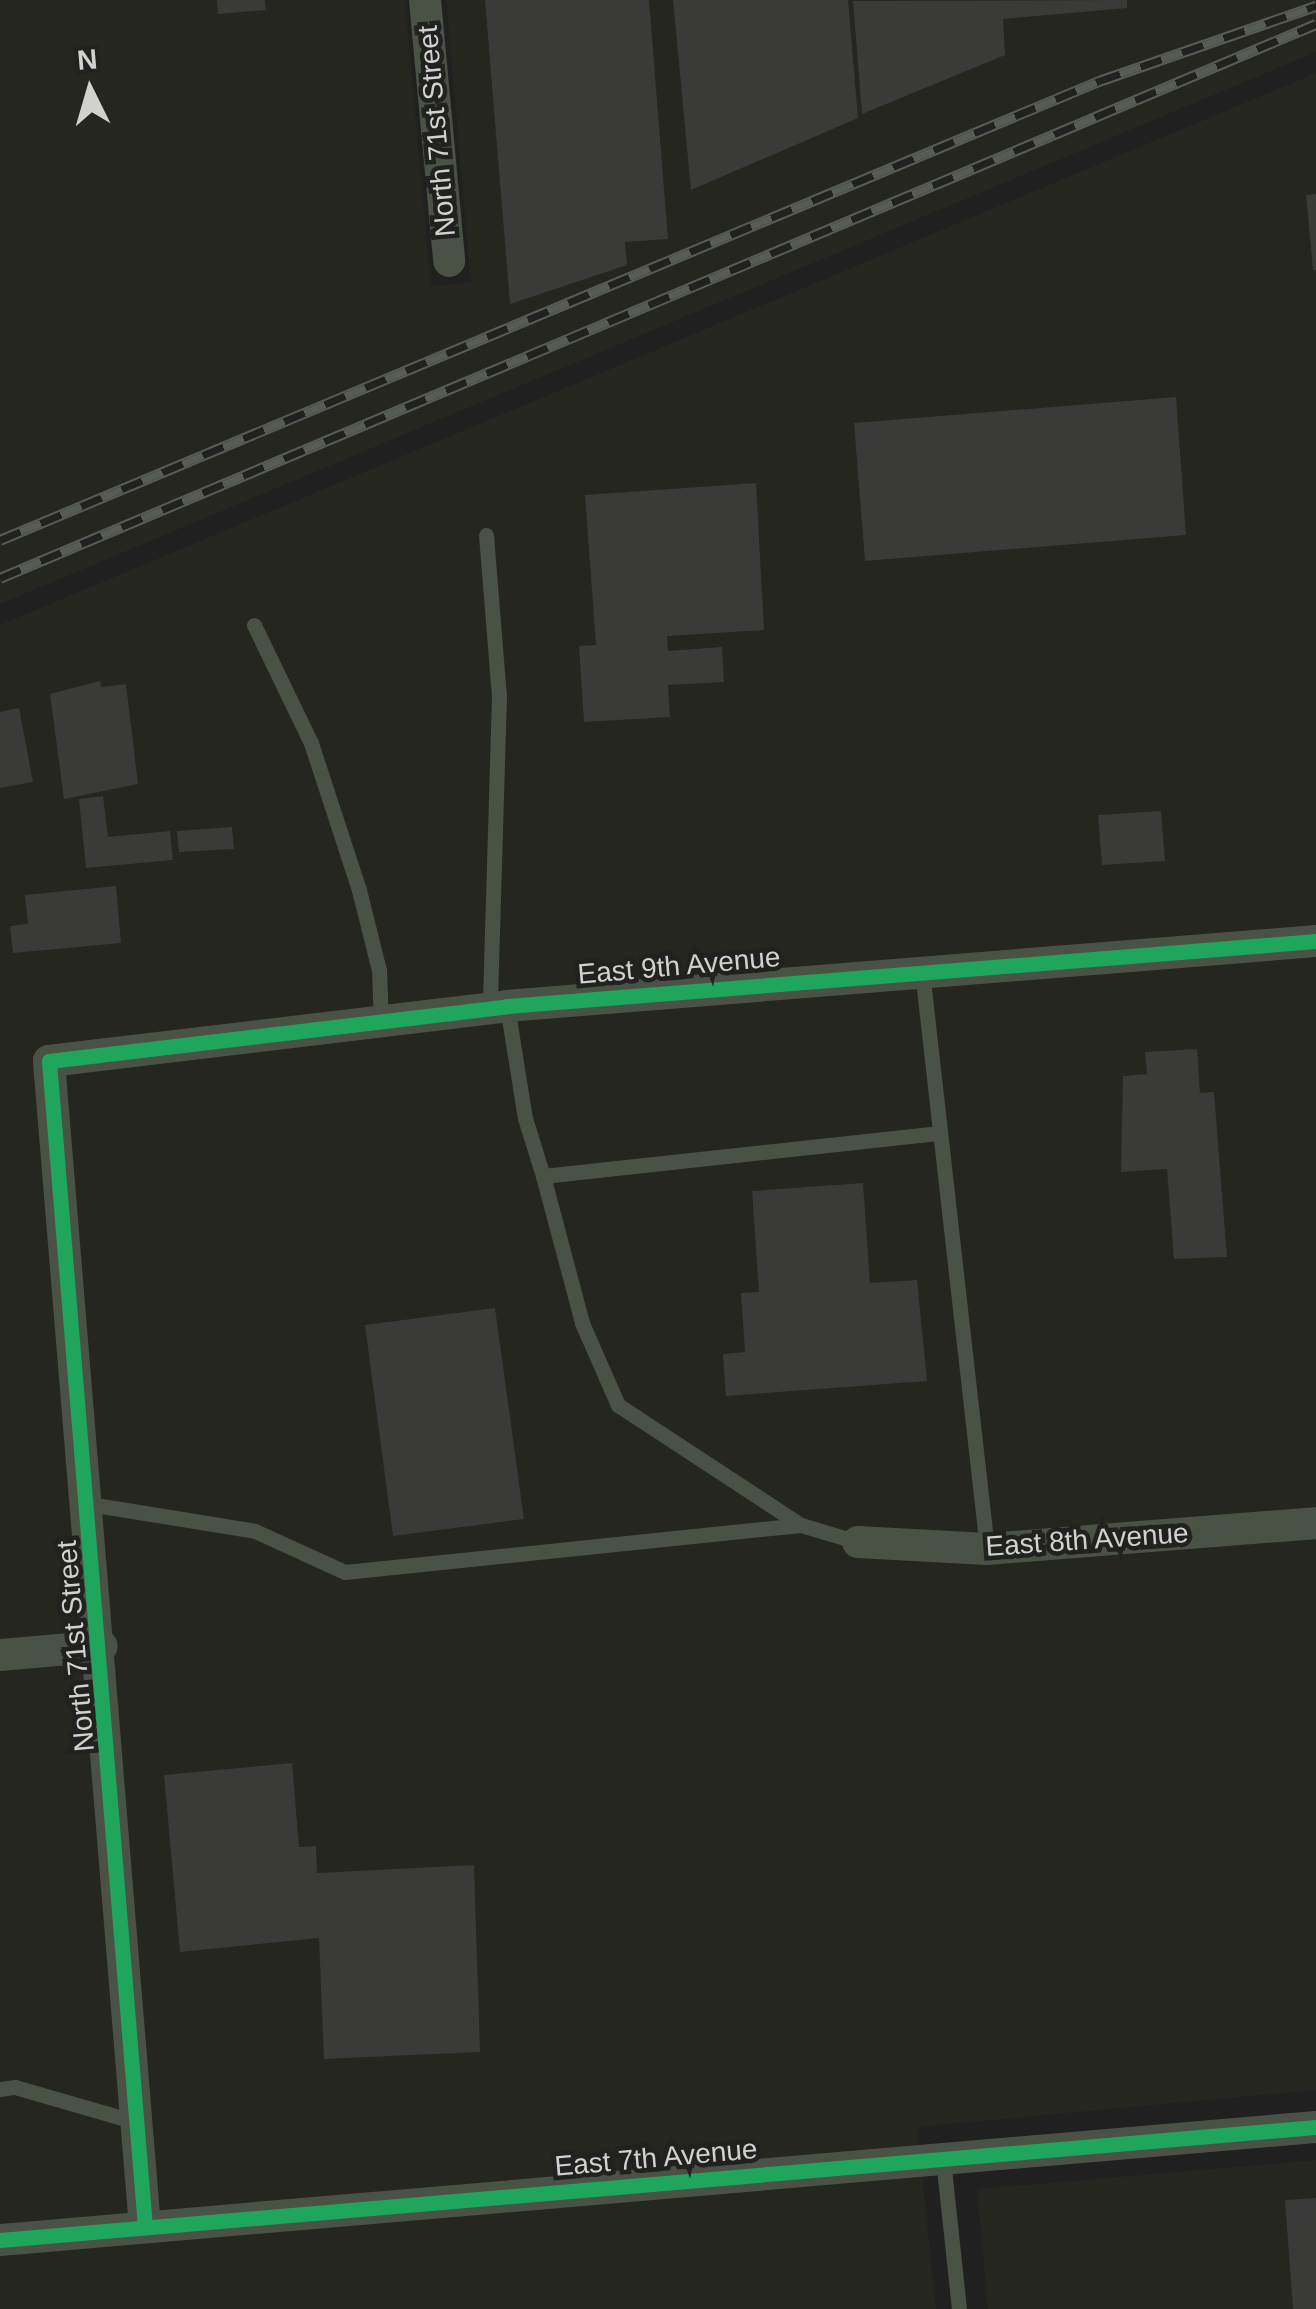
<!DOCTYPE html>
<html>
<head>
<meta charset="utf-8">
<style>
	body { margin:0 }
	#map { position:relative; width:1316px; height:2309px; overflow:hidden; background:#202020; font-family:Helvetica,sans-serif }
	div>[style] { position:absolute }
	[style*='--x'] { left:calc(var(--x)*1px); top:calc(var(--y)*1px); width:calc(var(--w)*1px); rotate:calc(var(--a)*1deg) }
	.built>* { inset:0; background:#24261f }
	.building>* { inset:0; background:#3a3a39 }
	.lane>* { height:15px; margin:-7.5px; padding:0 7.5px; transform-origin:7.5px; border-radius:7.5px; background:#4a5246 }
	.street>* { height:32px; margin:-16px; padding:0 16px; transform-origin:16px; border-radius:16px; background:#4a5246 }
	.rail>* { height:11px; margin-top:-5.5px; transform-origin:0; background:repeating-linear-gradient(90deg,#21211f 0 22px,#585c56 0 44px); box-sizing:border-box; border-block:2px solid #585c56 }
	.cycleway>* { height:15px; margin:-7.5px; padding:0 7.5px; transform-origin:7.5px; border-radius:7.5px; background:#20a55d }
	span { translate:-50% -50%; white-space:nowrap; text-align:center; line-height:1.15; -webkit-text-stroke:9px #21211f; paint-order:stroke }
	.street-label { font-size:28px; color:#d1d2d0 }
	.north { position:absolute; left:40px; top:40px; width:100px; height:100px; -webkit-text-stroke:8px #21211f; paint-order:stroke; rotate:355deg; font-size:28px; font-weight:700; line-height:40px; text-align:center; color:#d1d2d0 }
	.north::after { content:''; display:block; margin:auto; width:35px; height:45px; background:#d1d2d0; clip-path:polygon(50% 0,100% 100%,50% 72%,0 100%) }
</style>
</head>
<body>
<div id="map">
	<div class="built">
		<div style="clip-path:polygon(0 0,405px 0,431px 286px,471px 282px,446px 0,1316px 0,1316px 52px,0 604px)"></div>
		<div style="clip-path:polygon(1316px 73px,1316px 2090px,917px 2127px,936px 2309px,0 2309px,0 625px)"></div>
		<div style="clip-path:polygon(1316px 2160px,1316px 2309px,988px 2309px,977px 2189px)"></div>
	</div>
	<div class="building">
		<div style="clip-path:polygon(217px 0,265px 0,266px 10px,218px 14px)"></div>
		<div style="clip-path:polygon(485px 0,649px 0,668px 239px,625px 242px,627px 265px,510px 304px)"></div>
		<div style="clip-path:polygon(673px 0,848px 0,858px 118px,691px 190px)"></div>
		<div style="clip-path:polygon(1127px 0,1127px 8px,1003px 19px,1005px 55px,862px 114px,853px 1px)"></div>
		<div style="clip-path:polygon(1316px 194px,1316px 270px,1313px 270px,1306px 195px)"></div>
		<div style="clip-path:polygon(1176px 397px,1186px 535px,865px 561px,854px 423px)"></div>
		<div style="clip-path:polygon(756px 483px,764px 630px,667px 636px,668px 651px,722px 647px,724px 682px,668px 685px,670px 717px,584px 722px,579px 646px,596px 645px,585px 495px)"></div>
		<div style="clip-path:polygon(100px 681px,101px 687px,126px 684px,138px 784px,64px 799px,50px 694px)"></div>
		<div style="clip-path:polygon(19px 708px,33px 782px,0 788px,0 712px)"></div>
		<div style="clip-path:polygon(103px 796px,108px 837px,170px 831px,173px 860px,86px 868px,79px 799px)"></div>
		<div style="clip-path:polygon(1161px 811px,1165px 861px,1102px 865px,1098px 815px)"></div>
		<div style="clip-path:polygon(232px 827px,234px 849px,179px 852px,177px 831px)"></div>
		<div style="clip-path:polygon(116px 886px,121px 943px,13px 953px,10px 926px,28px 924px,25px 895px)"></div>
		<div style="clip-path:polygon(1197px 1049px,1200px 1093px,1214px 1092px,1227px 1257px,1174px 1259px,1167px 1169px,1121px 1172px,1123px 1076px,1147px 1074px,1145px 1052px)"></div>
		<div style="clip-path:polygon(863px 1183px,870px 1283px,917px 1280px,927px 1381px,726px 1396px,723px 1354px,745px 1352px,741px 1293px,759px 1292px,752px 1191px)"></div>
		<div style="clip-path:polygon(495px 1308px,524px 1519px,393px 1536px,365px 1325px)"></div>
		<div style="clip-path:polygon(292px 1763px,299px 1847px,316px 1846px,317px 1873px,474px 1865px,480px 2052px,324px 2059px,319px 1938px,180px 1952px,164px 1775px)"></div>
		<div style="clip-path:polygon(1316px 2198px,1316px 2309px,1293px 2309px,1285px 2200px)"></div>
	</div>
	<div class="lane">
		<div style="--x:486;--y:535;--w:162;--a:85.4"></div>
		<div style="--x:499;--y:696;--w:312;--a:91.7"></div>
		<div style="--x:254;--y:625;--w:131;--a:64.2"></div>
		<div style="--x:311;--y:743;--w:155;--a:71.9"></div>
		<div style="--x:359;--y:890;--w:82;--a:76"></div>
		<div style="--x:379;--y:970;--w:51;--a:87.8"></div>
		<div style="--x:922;--y:971;--w:582;--a:83.58"></div>
		<div style="--x:507;--y:1006;--w:113;--a:80.9"></div>
		<div style="--x:525;--y:1118;--w:61;--a:72.8"></div>
		<div style="--x:543;--y:1176;--w:397;--a:-6.2"></div>
		<div style="--x:543;--y:1176;--w:152;--a:75.1"></div>
		<div style="--x:582;--y:1323;--w:90;--a:66.3"></div>
		<div style="--x:618;--y:1405;--w:219;--a:33.3"></div>
		<div style="--x:801;--y:1525;--w:59;--a:16.6"></div>
		<div style="--x:89;--y:1504;--w:168;--a:9.2"></div>
		<div style="--x:255;--y:1531;--w:99;--a:24.5"></div>
		<div style="--x:345;--y:1572;--w:458;--a:-5.9"></div>
		<div style="--x:0;--y:2089;--w:15;--a:-8"></div>
		<div style="--x:15;--y:2087;--w:126;--a:16.1"></div>
		<div style="--x:943;--y:2159;--w:151;--a:83.9"></div>
	</div>
	<div class="street">
		<div style="--x:425;--y:0;--w:262;--a:84.7"></div>
		<div style="--x:858;--y:1542;--w:129;--a:3.1"></div>
		<div style="--x:987;--y:1549;--w:330;--a:-4.5"></div>
		<div style="--x:0;--y:1655;--w:102;--a:-5"></div>
		<div style="--x:145;--y:2227;--w:1170;--a:-94.71"></div>
		<div style="--x:49;--y:1061;--w:461;--a:-6.8"></div>
		<div style="--x:507;--y:1006;--w:812;--a:-4.59"></div>
		<div style="--x:0;--y:2240;--w:1321;--a:-4.91"></div>
	</div>
	<div class="rail">
		<div style="--x:0;--y:540;--w:1191;--a:-22.67"></div>
		<div style="--x:1099;--y:81;--w:230;--a:-19.1"></div>
		<div style="--x:0;--y:578;--w:1428;--a:-22.83"></div>
	</div>
	<div class="cycleway">
		<div style="--x:145;--y:2227;--w:1170;--a:-94.71"></div>
		<div style="--x:49;--y:1061;--w:461;--a:-6.8"></div>
		<div style="--x:507;--y:1006;--w:812;--a:-4.59"></div>
		<div style="--x:0;--y:2240;--w:1321;--a:-4.91"></div>
	</div>
	<div class="street-label">
		<span style="left:437px;top:131px;rotate:-95deg">North 71st Street</span>
		<span style="left:679px;top:966px;rotate:-5deg">East 9th Avenue</span>
		<span style="left:1087px;top:1540px;rotate:-4deg">East 8th Avenue</span>
		<span style="left:76px;top:1646px;rotate:-95deg">North 71st Street</span>
		<span style="left:656px;top:2158px;rotate:-5deg">East 7th Avenue</span>
	</div>
	<div class="north">N</div>
</div>
</body>
</html>
